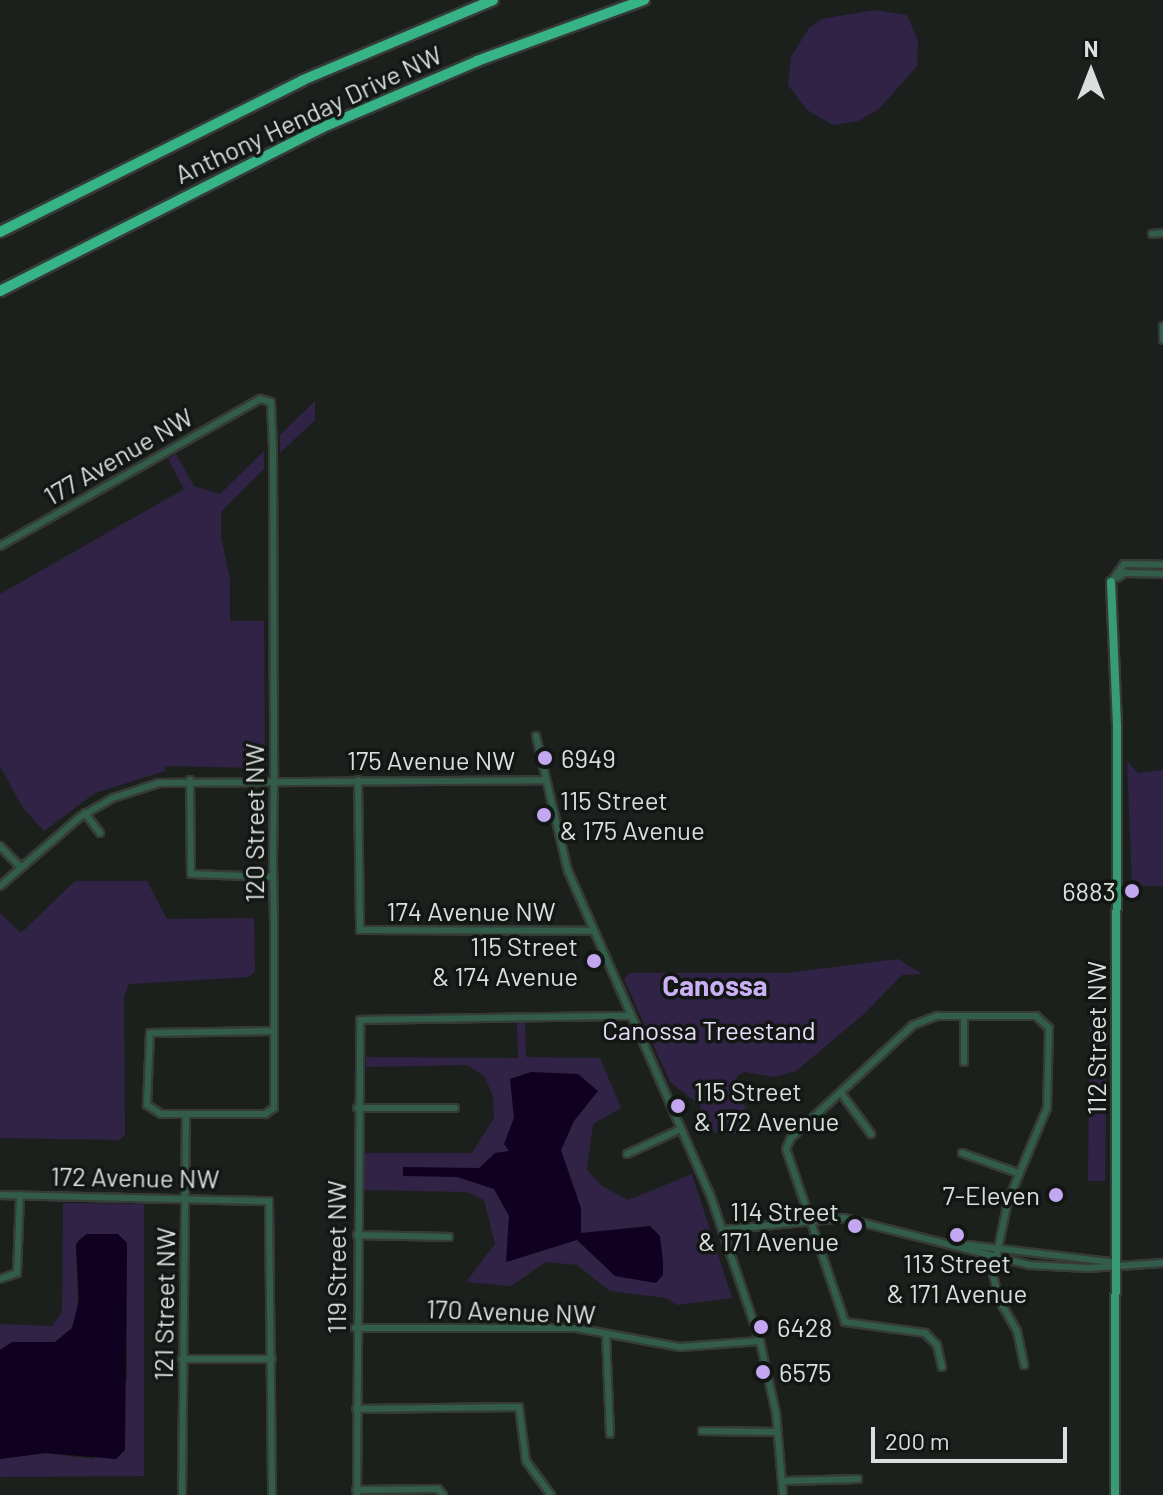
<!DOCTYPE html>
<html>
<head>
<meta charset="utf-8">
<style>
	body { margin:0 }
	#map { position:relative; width:1163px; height:1495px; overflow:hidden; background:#1b201d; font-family:Barlow,sans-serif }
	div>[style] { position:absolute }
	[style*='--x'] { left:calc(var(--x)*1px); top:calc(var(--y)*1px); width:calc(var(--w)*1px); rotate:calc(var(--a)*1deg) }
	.green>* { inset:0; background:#312345 }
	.water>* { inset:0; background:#0f011f }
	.roads { filter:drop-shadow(2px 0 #363b38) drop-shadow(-2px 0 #363b38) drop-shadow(0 2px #363b38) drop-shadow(0 -2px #363b38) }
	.minor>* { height:6px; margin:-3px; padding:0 3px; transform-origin:3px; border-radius:3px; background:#325d4b }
	.major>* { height:8px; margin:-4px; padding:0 4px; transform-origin:4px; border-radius:4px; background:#379b76 }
	.highway>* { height:10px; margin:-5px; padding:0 5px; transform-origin:5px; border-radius:5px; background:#36b488 }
	.dots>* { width:22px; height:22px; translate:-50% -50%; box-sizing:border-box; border:4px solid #121714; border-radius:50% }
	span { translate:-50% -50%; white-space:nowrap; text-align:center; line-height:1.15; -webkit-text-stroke:7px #121714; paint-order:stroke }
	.street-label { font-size:26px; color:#dadedc }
	.poi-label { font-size:26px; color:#dadedc }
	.left { translate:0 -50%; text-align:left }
	.right { translate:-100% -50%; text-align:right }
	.park-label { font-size:26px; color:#e7ddf9 }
	.neighbourhood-label { font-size:28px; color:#cbb0f6; font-weight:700 }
	.north { position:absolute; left:1051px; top:32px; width:80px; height:80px; -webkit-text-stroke:6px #121714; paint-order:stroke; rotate:0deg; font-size:22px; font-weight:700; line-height:32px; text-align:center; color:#dadedc }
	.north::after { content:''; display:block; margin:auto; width:28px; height:36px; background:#dadedc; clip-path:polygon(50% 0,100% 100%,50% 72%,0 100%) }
	.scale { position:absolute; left:871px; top:1427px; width:196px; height:36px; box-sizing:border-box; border:4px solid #dadedc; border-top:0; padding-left:10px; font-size:24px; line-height:28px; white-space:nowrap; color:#dadedc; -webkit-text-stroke:6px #121714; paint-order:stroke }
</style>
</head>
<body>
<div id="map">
	<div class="green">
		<div style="clip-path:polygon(874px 10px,907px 15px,918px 41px,917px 66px,879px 109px,858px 121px,833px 125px,807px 110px,788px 85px,791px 57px,809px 28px,822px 19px)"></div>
		<div style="clip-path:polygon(315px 401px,315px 420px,280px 453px,280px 435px)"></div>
		<div style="clip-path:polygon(264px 451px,264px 469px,221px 512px,221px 537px,230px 580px,230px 621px,264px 621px,265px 763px,259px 768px,165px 766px,165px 771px,95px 793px,44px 831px,23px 808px,0 766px,0 594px,184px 489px,168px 459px,176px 454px,194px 486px,220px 494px)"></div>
		<div style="clip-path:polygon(1127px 761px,1138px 773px,1163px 770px,1163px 886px,1132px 886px)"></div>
		<div style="clip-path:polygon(75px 881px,147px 881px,167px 919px,254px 918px,255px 971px,249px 977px,129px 984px,124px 996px,125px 1135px,119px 1140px,0 1138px,0 913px,21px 933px)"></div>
		<div style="clip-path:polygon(898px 959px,922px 974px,902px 975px,864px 1014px,796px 1071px,775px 1077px,744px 1072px,737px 1076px,735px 1089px,750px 1115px,739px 1133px,729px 1135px,707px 1131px,698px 1116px,701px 1106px,670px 1082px,624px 979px,629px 973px,786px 973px)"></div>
		<div style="clip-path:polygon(1090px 1005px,1107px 1010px,1105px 1181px,1088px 1181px)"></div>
		<div style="clip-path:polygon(525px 1022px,526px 1057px,600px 1058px,621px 1108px,593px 1124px,587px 1170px,602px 1186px,628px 1200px,692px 1174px,732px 1298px,677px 1305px,666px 1298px,610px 1291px,577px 1265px,546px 1262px,511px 1286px,466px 1282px,495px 1244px,484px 1200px,467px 1192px,363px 1190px,365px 1153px,472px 1153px,494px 1118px,493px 1096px,484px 1076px,467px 1065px,366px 1067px,366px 1057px,518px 1058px,517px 1023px)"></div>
		<div style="clip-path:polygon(63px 1203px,144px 1204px,144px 1476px,0 1477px,0 1459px,45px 1453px,93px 1459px,127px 1380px,127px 1244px,81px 1237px,76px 1244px,78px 1314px,72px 1328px,55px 1342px,12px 1342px,0 1350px,0 1324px,52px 1326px,62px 1312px)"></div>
	</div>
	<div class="water">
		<div style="clip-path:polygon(531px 1072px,578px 1074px,598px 1091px,574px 1121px,561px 1150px,581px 1208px,581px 1233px,650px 1226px,660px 1236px,663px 1262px,663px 1275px,656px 1283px,615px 1276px,577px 1240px,506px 1262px,509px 1216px,494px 1189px,457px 1177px,403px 1176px,403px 1167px,479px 1168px,495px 1153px,509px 1151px,504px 1144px,514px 1118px,510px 1079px)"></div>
		<div style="clip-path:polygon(86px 1234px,118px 1234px,127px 1243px,125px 1450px,116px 1459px,45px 1453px,0 1459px,0 1350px,12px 1342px,55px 1342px,72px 1328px,79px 1300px,76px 1244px)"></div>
	</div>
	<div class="roads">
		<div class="minor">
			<div style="--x:1152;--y:234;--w:11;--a:-5"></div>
			<div style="--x:1163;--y:326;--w:14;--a:90"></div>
			<div style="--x:0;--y:546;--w:299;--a:-29.5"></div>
			<div style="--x:260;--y:399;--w:11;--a:15"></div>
			<div style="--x:271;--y:402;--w:48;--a:87.6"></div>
			<div style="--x:273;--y:450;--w:330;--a:89.8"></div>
			<div style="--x:274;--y:780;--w:83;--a:90.7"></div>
			<div style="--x:273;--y:863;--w:60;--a:89"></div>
			<div style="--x:274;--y:923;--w:185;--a:90"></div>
			<div style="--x:274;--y:1108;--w:11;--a:146"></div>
			<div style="--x:265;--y:1114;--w:104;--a:180"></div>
			<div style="--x:161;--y:1114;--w:17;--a:-147"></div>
			<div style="--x:147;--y:1105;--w:72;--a:-87.6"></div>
			<div style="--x:150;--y:1033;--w:124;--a:-0.9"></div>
			<div style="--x:1117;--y:578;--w:9;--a:-36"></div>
			<div style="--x:1124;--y:573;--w:39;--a:1"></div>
			<div style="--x:1111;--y:582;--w:22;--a:-54"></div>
			<div style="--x:1124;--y:564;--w:39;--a:1"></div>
			<div style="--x:536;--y:736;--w:139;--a:76.7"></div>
			<div style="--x:568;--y:871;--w:353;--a:66.3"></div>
			<div style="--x:710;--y:1194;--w:155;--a:71.2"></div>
			<div style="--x:760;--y:1341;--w:74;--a:77.5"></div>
			<div style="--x:776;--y:1413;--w:82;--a:85.1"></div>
			<div style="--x:190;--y:780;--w:94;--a:89.4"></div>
			<div style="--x:191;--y:874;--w:82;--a:2.1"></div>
			<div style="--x:358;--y:780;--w:150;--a:89.2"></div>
			<div style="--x:360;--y:930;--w:231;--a:0.2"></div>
			<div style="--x:85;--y:813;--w:25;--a:53"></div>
			<div style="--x:0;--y:846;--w:30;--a:46"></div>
			<div style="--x:0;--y:886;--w:106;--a:-40.8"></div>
			<div style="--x:80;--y:817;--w:38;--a:-30"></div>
			<div style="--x:113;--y:798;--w:48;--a:-18.1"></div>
			<div style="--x:159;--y:783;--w:385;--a:-0.4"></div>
			<div style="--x:964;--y:1016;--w:46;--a:90"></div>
			<div style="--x:841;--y:1093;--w:51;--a:53.8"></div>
			<div style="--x:357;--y:1108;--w:98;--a:0"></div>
			<div style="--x:962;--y:1153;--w:59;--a:19.7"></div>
			<div style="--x:627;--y:1154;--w:60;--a:-24.8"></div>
			<div style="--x:0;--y:1195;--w:269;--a:1.3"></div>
			<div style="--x:269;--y:1201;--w:294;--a:89.4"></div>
			<div style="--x:722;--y:1230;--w:123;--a:-5.6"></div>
			<div style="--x:844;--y:1218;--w:192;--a:14.2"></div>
			<div style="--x:1030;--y:1265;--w:58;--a:3"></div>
			<div style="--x:1088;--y:1268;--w:75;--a:-3.8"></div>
			<div style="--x:357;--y:1235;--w:92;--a:1.2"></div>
			<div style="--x:960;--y:1244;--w:153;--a:6.8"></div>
			<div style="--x:0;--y:1279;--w:18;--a:-19"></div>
			<div style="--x:17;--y:1273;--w:78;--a:-87.8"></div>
			<div style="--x:559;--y:1312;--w:15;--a:90"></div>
			<div style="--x:355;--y:1328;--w:221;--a:0"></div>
			<div style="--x:576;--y:1328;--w:106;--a:10.4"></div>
			<div style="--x:680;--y:1347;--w:80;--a:-4.3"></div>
			<div style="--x:606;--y:1334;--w:100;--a:87.7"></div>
			<div style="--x:182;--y:1359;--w:90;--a:0"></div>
			<div style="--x:942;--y:1367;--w:23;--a:-103"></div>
			<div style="--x:937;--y:1345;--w:17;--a:-135"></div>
			<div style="--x:925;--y:1333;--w:81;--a:-172.2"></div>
			<div style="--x:845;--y:1322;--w:183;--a:-108.8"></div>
			<div style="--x:786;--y:1149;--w:12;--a:-66"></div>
			<div style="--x:791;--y:1138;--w:166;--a:-42.8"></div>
			<div style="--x:913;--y:1025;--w:26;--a:-21"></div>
			<div style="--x:937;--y:1016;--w:99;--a:0"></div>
			<div style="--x:1036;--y:1016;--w:18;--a:43"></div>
			<div style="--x:1049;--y:1028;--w:80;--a:91.4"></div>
			<div style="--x:1047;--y:1108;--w:101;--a:112.8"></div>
			<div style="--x:1008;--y:1201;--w:74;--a:101.8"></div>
			<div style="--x:993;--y:1273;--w:25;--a:79"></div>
			<div style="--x:998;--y:1298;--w:38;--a:60"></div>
			<div style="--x:1017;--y:1331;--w:35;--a:78"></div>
			<div style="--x:356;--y:1409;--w:163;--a:-0.7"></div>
			<div style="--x:519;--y:1407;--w:54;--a:82.6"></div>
			<div style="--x:526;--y:1461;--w:42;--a:53.7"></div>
			<div style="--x:702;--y:1431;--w:76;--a:0.8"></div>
			<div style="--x:783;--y:1481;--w:75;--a:-1.5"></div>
			<div style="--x:356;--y:1490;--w:82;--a:-0.7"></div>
			<div style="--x:438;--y:1489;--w:8;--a:50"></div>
			<div style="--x:182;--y:1495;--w:381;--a:-89.4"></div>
			<div style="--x:357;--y:1495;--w:475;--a:-89.6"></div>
			<div style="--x:360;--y:1020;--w:269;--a:-0.9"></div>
		</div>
		<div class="major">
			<div style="--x:1111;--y:582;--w:145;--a:87.6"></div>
			<div style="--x:1117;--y:727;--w:768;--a:90.15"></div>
		</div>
		<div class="highway">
			<div style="--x:0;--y:232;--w:339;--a:-26.6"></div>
			<div style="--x:303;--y:80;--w:206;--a:-22.8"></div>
			<div style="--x:0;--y:291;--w:360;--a:-26.9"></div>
			<div style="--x:321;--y:128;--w:170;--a:-23.2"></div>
			<div style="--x:477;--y:61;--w:178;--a:-20.1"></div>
		</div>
	</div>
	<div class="dots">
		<div style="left:545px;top:758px;background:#c4a7f1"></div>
		<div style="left:544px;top:815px;background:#c4a7f1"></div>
		<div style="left:1132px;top:891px;background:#c4a7f1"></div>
		<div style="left:594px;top:961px;background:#c4a7f1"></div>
		<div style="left:678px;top:1106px;background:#c4a7f1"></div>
		<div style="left:1056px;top:1195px;background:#c4a7f1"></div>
		<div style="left:855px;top:1226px;background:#c4a7f1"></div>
		<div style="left:957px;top:1235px;background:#c4a7f1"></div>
		<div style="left:761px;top:1327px;background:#c4a7f1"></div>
		<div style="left:763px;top:1372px;background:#c4a7f1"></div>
	</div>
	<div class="street-label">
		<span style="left:308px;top:114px;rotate:-25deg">Anthony Henday Drive NW</span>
		<span style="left:118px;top:456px;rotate:-30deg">177 Avenue NW</span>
		<span style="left:431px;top:760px">175 Avenue NW</span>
		<span style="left:254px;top:823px;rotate:-90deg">120 Street NW</span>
		<span style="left:471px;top:911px">174 Avenue NW</span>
		<span style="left:1096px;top:1038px;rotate:-90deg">112 Street NW</span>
		<span style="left:135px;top:1177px;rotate:1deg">172 Avenue NW</span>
		<span style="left:336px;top:1257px;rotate:-90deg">119 Street NW</span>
		<span style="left:164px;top:1304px;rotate:-89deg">121 Street NW</span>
		<span style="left:511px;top:1311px;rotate:2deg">170 Avenue NW</span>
	</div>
	<div class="poi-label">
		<span class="left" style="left:561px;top:758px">6949</span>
		<span class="left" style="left:560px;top:815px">115 Street<br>&amp; 175 Avenue</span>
		<span class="right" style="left:1116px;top:891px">6883</span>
		<span class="right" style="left:578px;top:961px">115 Street<br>&amp; 174 Avenue</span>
		<span class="left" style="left:694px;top:1106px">115 Street<br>&amp; 172 Avenue</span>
		<span class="right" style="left:1040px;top:1195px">7-Eleven</span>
		<span class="right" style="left:839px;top:1226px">114 Street<br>&amp; 171 Avenue</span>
		<span style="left:957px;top:1278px">113 Street<br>&amp; 171 Avenue</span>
		<span class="left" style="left:777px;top:1327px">6428</span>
		<span class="left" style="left:779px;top:1372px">6575</span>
	</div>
	<div class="park-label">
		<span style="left:709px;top:1030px">Canossa Treestand</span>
	</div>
	<div class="neighbourhood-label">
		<span style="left:715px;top:985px">Canossa</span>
	</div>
	<div class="north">N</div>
	<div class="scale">200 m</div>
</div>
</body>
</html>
